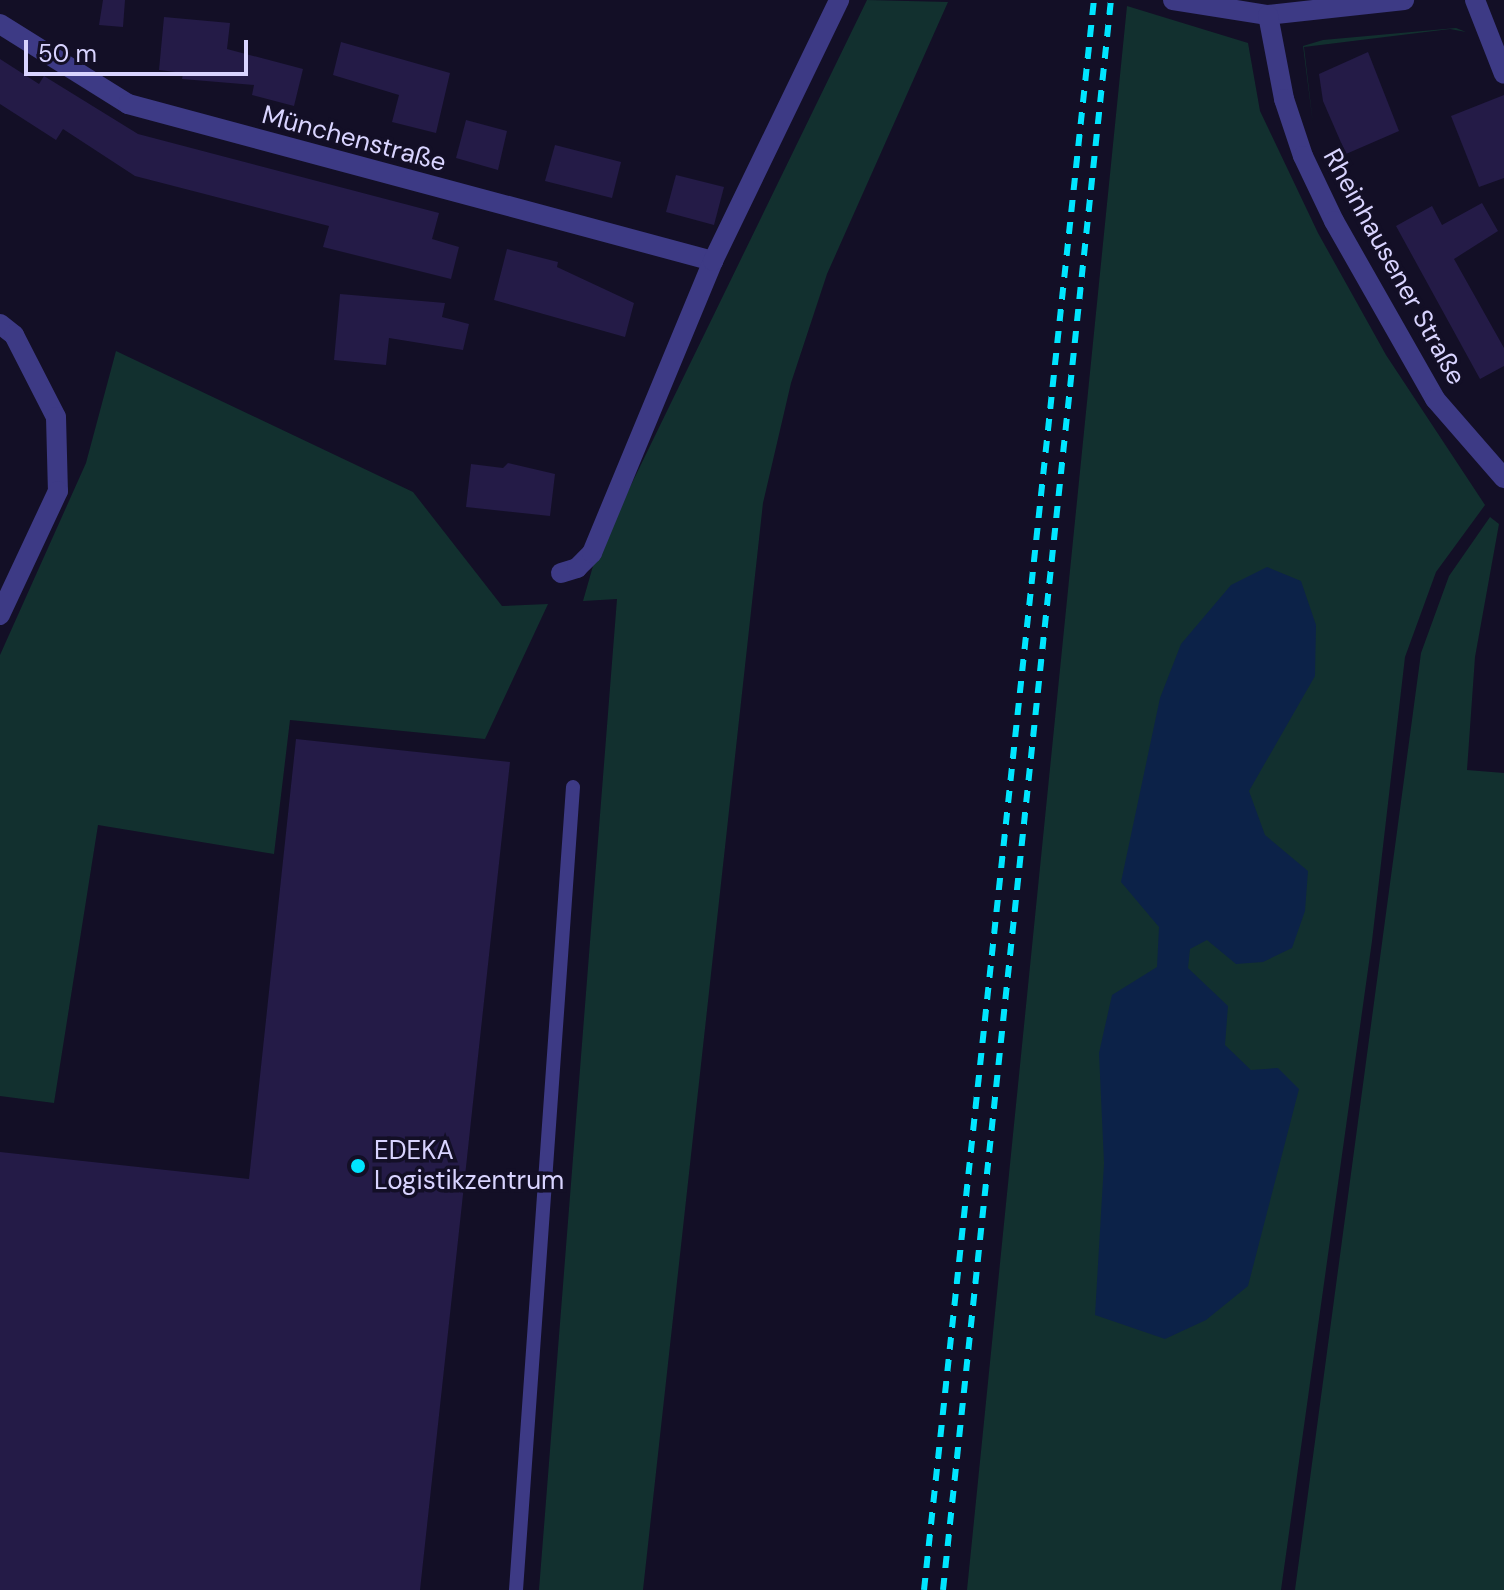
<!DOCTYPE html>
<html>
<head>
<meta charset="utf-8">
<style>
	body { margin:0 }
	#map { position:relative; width:1504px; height:1590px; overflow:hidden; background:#130f26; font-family:"DM Sans",sans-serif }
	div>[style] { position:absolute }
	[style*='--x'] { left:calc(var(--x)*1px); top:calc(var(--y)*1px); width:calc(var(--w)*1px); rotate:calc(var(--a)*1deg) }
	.green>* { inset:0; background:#12302f }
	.water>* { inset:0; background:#0c2248 }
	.building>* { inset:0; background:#241b47 }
	.service>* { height:14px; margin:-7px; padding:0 7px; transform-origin:7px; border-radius:7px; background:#3d3a85 }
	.minor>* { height:20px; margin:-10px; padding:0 10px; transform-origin:10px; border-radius:10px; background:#3d3a85 }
	.rail>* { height:6px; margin-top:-3px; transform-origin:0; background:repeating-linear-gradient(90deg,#00e5ff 0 12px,transparent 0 22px) }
	.dots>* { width:22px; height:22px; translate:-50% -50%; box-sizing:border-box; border:4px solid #130f26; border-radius:50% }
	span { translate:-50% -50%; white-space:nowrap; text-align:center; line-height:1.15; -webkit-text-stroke:7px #130f26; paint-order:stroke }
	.street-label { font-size:26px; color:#d9d4ff }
	.poi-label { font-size:26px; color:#d9d4ff }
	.left { translate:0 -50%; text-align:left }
	.scale { position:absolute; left:24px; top:40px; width:224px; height:36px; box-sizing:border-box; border:4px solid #d9d4ff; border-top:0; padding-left:10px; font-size:24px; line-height:28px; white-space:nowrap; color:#d9d4ff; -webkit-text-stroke:6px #130f26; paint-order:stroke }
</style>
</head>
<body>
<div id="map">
	<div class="green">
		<div style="clip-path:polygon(867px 0,948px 2px,827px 274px,791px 383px,763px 503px,643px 1590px,539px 1590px,617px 599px,583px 601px,595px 559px)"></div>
		<div style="clip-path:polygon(1127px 6px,1248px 43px,1260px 111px,1318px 233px,1386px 355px,1485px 505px,1436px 572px,1405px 657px,1372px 941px,1281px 1590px,967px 1590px)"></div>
		<div style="clip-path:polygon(1456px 28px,1466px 32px,1450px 29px,1304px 47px,1313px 124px,1303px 46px,1323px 40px)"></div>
		<div style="clip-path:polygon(116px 351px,413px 492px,502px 606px,548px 604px,485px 739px,290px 720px,274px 854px,98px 825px,54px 1103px,0 1096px,0 655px,86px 463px)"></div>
		<div style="clip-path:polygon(1490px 517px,1499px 524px,1475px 657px,1467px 770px,1504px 773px,1504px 1590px,1295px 1590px,1421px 653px,1449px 576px)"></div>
	</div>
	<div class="water">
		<div style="clip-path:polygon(1267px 567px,1301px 581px,1316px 625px,1315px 676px,1249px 791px,1265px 835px,1308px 871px,1305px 911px,1292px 948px,1263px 962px,1236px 964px,1207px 940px,1190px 949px,1188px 968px,1228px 1006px,1225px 1045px,1251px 1070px,1278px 1068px,1299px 1089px,1248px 1286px,1206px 1320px,1165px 1339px,1095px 1315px,1104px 1163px,1099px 1053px,1112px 995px,1157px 967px,1159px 927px,1121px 882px,1160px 698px,1181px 644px,1231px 585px)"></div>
	</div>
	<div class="building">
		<div style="clip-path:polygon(103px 0,125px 0,123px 27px,99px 25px)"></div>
		<div style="clip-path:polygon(164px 17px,230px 23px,227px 49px,303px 69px,294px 106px,252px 95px,254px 85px,182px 79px,183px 73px,159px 70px)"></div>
		<div style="clip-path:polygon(341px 42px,450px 73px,436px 133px,392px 122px,399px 95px,333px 75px)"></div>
		<div style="clip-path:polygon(1368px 52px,1399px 131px,1346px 154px,1323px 101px,1319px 74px)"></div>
		<div style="clip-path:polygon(0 59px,39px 84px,44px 76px,138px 134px,439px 213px,432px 239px,459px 247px,451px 279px,323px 247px,329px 226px,135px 176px,63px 129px,56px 140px,0 104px)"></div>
		<div style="clip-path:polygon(1504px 95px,1504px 178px,1479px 187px,1451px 116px)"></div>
		<div style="clip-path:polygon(466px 120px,507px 131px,498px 170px,456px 158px)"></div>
		<div style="clip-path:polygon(555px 145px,621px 162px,612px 198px,545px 181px)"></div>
		<div style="clip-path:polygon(676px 175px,724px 187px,714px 225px,666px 212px)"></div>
		<div style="clip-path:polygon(1482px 203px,1498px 231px,1454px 259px,1504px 348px,1504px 366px,1480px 379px,1396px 226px,1432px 206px,1442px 225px)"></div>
		<div style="clip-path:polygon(507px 249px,558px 262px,557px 267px,634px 303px,625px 337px,494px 300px)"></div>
		<div style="clip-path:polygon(340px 294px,445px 303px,442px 317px,469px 324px,463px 350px,389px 338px,386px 365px,334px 360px)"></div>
		<div style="clip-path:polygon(508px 463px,555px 474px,550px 516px,466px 507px,471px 464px,503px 468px)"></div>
		<div style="clip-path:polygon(296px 739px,510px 762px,420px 1590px,0 1590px,0 1152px,249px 1179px)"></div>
	</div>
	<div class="service">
		<div style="--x:516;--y:1590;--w:805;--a:-85.94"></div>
	</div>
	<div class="minor">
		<div style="--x:1173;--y:0;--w:96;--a:9"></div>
		<div style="--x:1268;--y:15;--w:137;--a:-6.3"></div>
		<div style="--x:1475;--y:0;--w:79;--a:68.6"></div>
		<div style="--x:1268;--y:15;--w:86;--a:79.2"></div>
		<div style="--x:1284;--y:99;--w:60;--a:71.6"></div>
		<div style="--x:1303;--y:156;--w:72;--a:64.5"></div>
		<div style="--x:1334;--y:221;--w:205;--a:60.4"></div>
		<div style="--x:1435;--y:399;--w:105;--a:48.9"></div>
		<div style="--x:0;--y:24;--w:151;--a:32"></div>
		<div style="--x:128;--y:104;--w:606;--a:15.02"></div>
		<div style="--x:0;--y:324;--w:18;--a:38"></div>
		<div style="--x:14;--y:335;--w:92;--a:62.9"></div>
		<div style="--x:56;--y:417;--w:74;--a:88.5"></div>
		<div style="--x:58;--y:491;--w:137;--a:115.1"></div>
		<div style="--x:561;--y:573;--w:17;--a:-17"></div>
		<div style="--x:577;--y:568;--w:21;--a:-45"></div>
		<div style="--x:592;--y:553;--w:316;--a:-67.5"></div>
		<div style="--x:713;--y:261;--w:290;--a:-64.2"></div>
	</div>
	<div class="rail">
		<div style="--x:924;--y:1590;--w:1599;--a:-83.9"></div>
		<div style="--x:943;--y:1590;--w:1599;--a:-83.97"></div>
	</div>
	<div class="dots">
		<div style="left:358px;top:1166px;background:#00e5ff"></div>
	</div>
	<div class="street-label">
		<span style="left:354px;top:139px;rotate:15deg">Münchenstraße</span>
		<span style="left:1394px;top:267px;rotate:61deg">Rheinhausener Straße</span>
	</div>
	<div class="poi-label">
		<span class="left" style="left:374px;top:1166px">EDEKA<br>Logistikzentrum</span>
	</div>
	<div class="scale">50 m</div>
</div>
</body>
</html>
